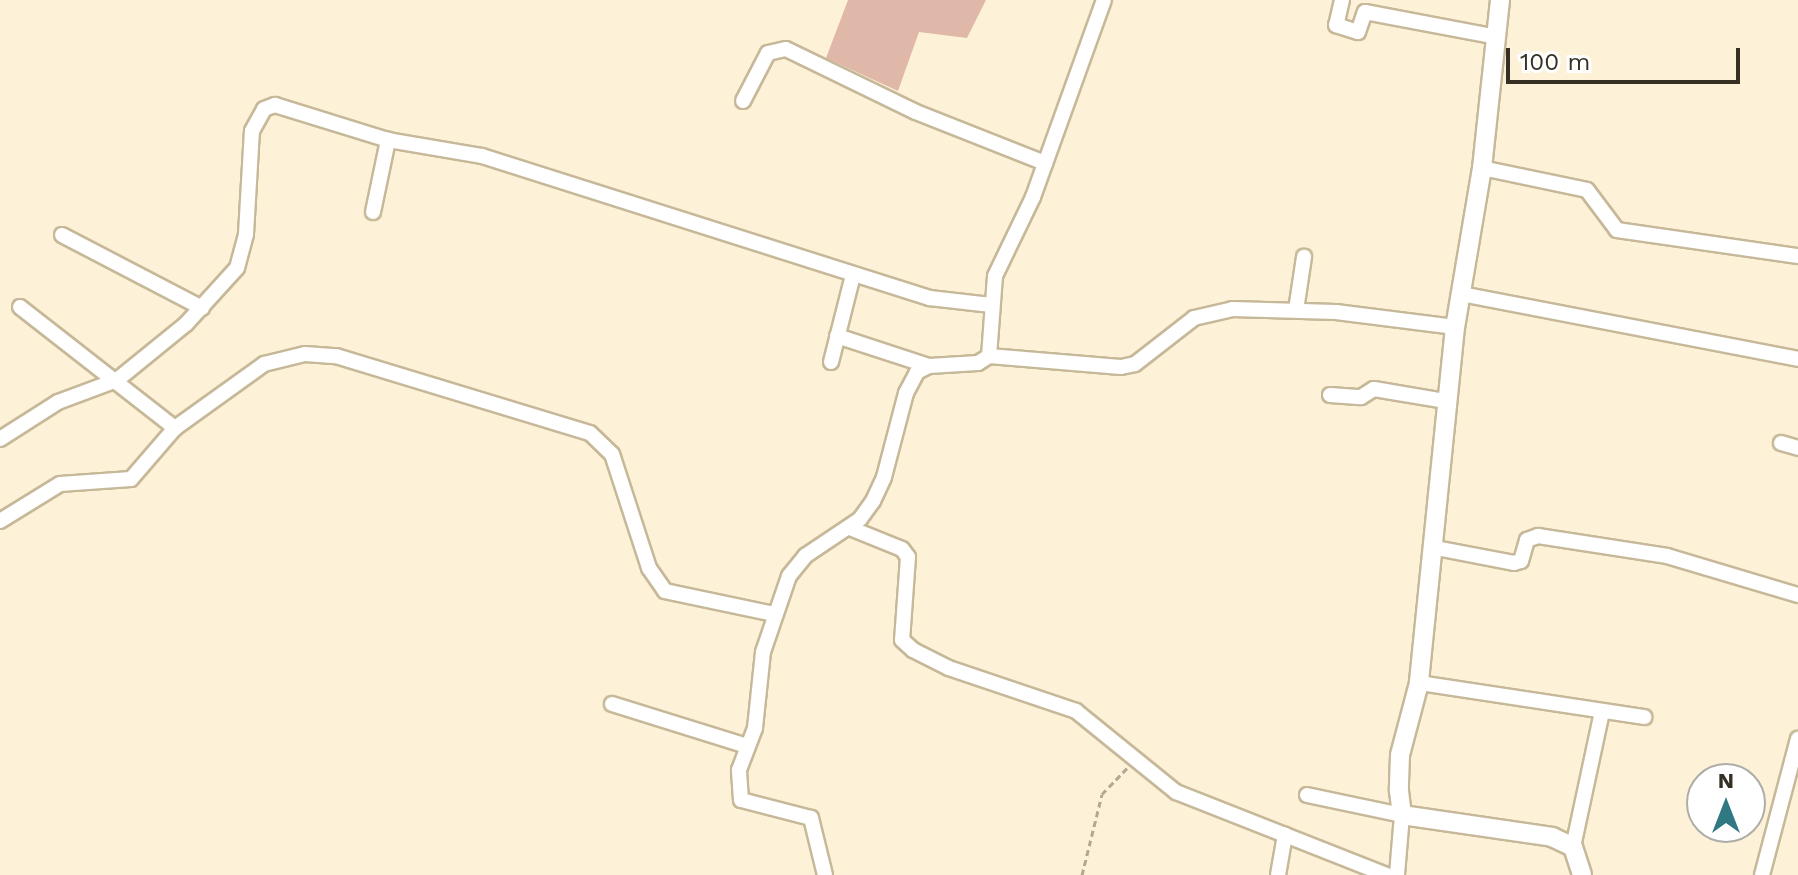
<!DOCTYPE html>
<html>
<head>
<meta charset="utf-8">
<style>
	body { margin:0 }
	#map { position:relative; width:1798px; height:875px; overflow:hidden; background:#fdf2d7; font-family:"Work Sans",sans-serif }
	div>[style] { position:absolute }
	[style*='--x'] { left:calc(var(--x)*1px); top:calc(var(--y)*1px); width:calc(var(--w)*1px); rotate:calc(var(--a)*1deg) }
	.green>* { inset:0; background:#e0b8a9 }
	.path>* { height:3px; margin-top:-1.5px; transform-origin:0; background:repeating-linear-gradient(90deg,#b2a993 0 6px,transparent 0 10px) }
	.roads { filter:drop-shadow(2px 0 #c6b898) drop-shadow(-2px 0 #c6b898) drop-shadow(0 2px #c6b898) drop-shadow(0 -2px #c6b898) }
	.minor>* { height:14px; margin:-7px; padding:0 7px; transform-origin:7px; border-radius:7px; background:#fff }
	.tertiary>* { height:18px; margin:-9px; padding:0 9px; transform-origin:9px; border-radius:9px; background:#fff }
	span { translate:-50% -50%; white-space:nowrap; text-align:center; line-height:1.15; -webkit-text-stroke:6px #fff; paint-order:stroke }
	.north { position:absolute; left:1686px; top:763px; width:80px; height:80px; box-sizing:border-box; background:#fff; border:2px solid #aeaca7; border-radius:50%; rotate:0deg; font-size:22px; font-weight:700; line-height:32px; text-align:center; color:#353023 }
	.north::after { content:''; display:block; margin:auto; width:28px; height:36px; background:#317982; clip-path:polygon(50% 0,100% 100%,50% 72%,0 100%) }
	.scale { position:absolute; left:1506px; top:48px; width:234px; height:36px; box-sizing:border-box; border:4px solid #353023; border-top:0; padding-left:10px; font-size:24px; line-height:28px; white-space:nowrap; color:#353023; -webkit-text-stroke:6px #fff; paint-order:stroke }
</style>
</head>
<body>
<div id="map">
	<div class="green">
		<div style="clip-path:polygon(848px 0,986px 0,967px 38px,919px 32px,898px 91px,826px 58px)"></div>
	</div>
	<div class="path">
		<div style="--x:1082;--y:875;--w:83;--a:-76.1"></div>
		<div style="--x:1102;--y:794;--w:36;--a:-46"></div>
	</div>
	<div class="roads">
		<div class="minor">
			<div style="--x:1342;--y:0;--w:26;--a:103"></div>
			<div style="--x:1336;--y:25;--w:23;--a:18"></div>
			<div style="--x:1358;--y:32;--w:21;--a:-71"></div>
			<div style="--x:1365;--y:12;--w:134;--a:10.7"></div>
			<div style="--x:743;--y:101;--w:54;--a:-62.5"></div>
			<div style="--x:768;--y:53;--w:18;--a:-13"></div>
			<div style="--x:786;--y:49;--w:144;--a:25.9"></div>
			<div style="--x:916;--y:112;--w:139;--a:21.6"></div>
			<div style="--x:1482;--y:168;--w:107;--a:11.8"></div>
			<div style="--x:1587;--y:190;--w:50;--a:53.1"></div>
			<div style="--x:1617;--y:230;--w:183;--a:8.2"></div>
			<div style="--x:373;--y:212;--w:74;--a:-78.2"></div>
			<div style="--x:62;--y:235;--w:158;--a:27.5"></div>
			<div style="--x:1461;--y:294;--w:343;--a:10.9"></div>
			<div style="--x:20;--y:307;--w:197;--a:38"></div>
			<div style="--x:1296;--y:310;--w:54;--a:-81.4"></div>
			<div style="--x:837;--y:336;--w:97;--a:18.1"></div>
			<div style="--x:989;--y:356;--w:80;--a:-85.7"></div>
			<div style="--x:995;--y:276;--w:88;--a:-64.3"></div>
			<div style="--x:1033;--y:197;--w:209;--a:-70.2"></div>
			<div style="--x:831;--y:362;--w:90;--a:-75.8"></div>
			<div style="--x:1330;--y:395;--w:31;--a:4"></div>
			<div style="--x:1361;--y:397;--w:15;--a:-32"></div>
			<div style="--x:1374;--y:389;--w:73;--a:9.5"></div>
			<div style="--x:0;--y:439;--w:69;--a:-32.5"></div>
			<div style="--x:58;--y:402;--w:63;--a:-20.4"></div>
			<div style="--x:117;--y:380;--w:89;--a:-39.1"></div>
			<div style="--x:186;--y:324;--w:76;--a:-47.7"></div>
			<div style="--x:237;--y:268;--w:35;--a:-75"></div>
			<div style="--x:246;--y:234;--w:103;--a:-86.7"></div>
			<div style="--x:252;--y:131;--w:25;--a:-61"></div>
			<div style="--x:264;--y:109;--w:12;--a:-20"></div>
			<div style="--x:275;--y:105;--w:118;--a:17.2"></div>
			<div style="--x:388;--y:140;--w:95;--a:9.7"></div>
			<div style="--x:482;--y:156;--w:470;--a:17.6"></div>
			<div style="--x:930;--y:298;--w:61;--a:6.5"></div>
			<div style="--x:1781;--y:443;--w:18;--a:16"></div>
			<div style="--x:0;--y:521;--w:70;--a:-31.7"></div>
			<div style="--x:60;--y:484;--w:71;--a:-4"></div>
			<div style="--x:131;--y:479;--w:67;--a:-49.2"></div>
			<div style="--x:175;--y:428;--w:110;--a:-35.7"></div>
			<div style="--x:264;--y:364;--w:42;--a:-13.7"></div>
			<div style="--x:305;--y:354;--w:31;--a:4"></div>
			<div style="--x:336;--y:356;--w:265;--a:16.9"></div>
			<div style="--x:590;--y:433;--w:30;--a:44"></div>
			<div style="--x:612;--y:454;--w:120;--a:72"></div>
			<div style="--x:649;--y:568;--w:28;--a:55"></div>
			<div style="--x:665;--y:591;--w:111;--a:11.9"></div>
			<div style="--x:850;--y:528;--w:56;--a:22"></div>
			<div style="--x:902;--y:549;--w:10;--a:53"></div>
			<div style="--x:908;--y:557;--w:83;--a:94.1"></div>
			<div style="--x:902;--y:640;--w:15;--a:42"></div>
			<div style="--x:913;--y:650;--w:40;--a:26.6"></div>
			<div style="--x:949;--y:668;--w:134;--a:18.7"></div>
			<div style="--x:1076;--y:711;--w:129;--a:39"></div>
			<div style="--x:1176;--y:792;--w:227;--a:21.5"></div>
			<div style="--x:1436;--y:548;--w:79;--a:10.9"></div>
			<div style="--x:1514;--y:563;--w:7;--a:-16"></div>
			<div style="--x:1521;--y:561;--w:22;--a:-74"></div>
			<div style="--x:1527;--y:540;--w:12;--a:-20"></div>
			<div style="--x:1538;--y:536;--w:131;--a:8.8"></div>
			<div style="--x:1667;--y:556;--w:137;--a:16.6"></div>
			<div style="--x:1419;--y:683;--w:228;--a:8.6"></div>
			<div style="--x:612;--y:704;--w:141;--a:17.3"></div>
			<div style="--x:1307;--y:795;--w:97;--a:11.9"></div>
			<div style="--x:1402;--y:815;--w:60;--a:94.8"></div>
			<div style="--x:1573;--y:847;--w:138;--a:-77.9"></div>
			<div style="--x:825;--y:875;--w:59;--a:-103.8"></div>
			<div style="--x:811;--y:818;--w:72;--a:-165.6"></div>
			<div style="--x:741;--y:800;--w:30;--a:-94"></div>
			<div style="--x:739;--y:770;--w:45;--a:-69.1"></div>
			<div style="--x:755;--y:728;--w:76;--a:-84"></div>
			<div style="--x:763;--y:652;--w:80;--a:-71.1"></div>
			<div style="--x:789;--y:576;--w:26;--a:-51"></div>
			<div style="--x:805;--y:556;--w:66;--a:-33.9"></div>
			<div style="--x:860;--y:519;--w:22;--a:-54"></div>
			<div style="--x:873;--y:501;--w:26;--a:-65"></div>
			<div style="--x:884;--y:477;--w:87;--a:-75.3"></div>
			<div style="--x:906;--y:393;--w:24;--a:-62"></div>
			<div style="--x:917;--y:372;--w:13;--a:-27"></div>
			<div style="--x:929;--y:366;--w:49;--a:-3.5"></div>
			<div style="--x:978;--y:363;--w:13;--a:-32"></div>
			<div style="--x:989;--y:356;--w:132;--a:4.8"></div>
			<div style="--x:1121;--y:367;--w:14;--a:-12"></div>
			<div style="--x:1135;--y:364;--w:75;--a:-37.9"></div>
			<div style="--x:1194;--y:318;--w:39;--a:-13"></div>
			<div style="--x:1232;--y:309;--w:104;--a:1.7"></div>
			<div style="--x:1336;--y:312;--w:120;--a:7.2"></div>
			<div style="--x:1278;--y:875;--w:41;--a:-80.1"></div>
			<div style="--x:1762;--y:875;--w:141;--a:-75.2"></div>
		</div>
		<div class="tertiary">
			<div style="--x:1500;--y:0;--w:169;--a:96.1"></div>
			<div style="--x:1482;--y:168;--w:161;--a:99.6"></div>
			<div style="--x:1455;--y:327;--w:358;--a:95.8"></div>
			<div style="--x:1419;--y:683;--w:74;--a:104.8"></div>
			<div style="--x:1400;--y:755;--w:36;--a:92"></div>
			<div style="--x:1399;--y:791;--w:24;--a:83"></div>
			<div style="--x:1402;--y:815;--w:152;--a:8.3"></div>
			<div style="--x:1552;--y:837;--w:23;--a:25"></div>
			<div style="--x:1573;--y:847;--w:29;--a:72"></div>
		</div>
	</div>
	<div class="north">N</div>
	<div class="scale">100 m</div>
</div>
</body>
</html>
